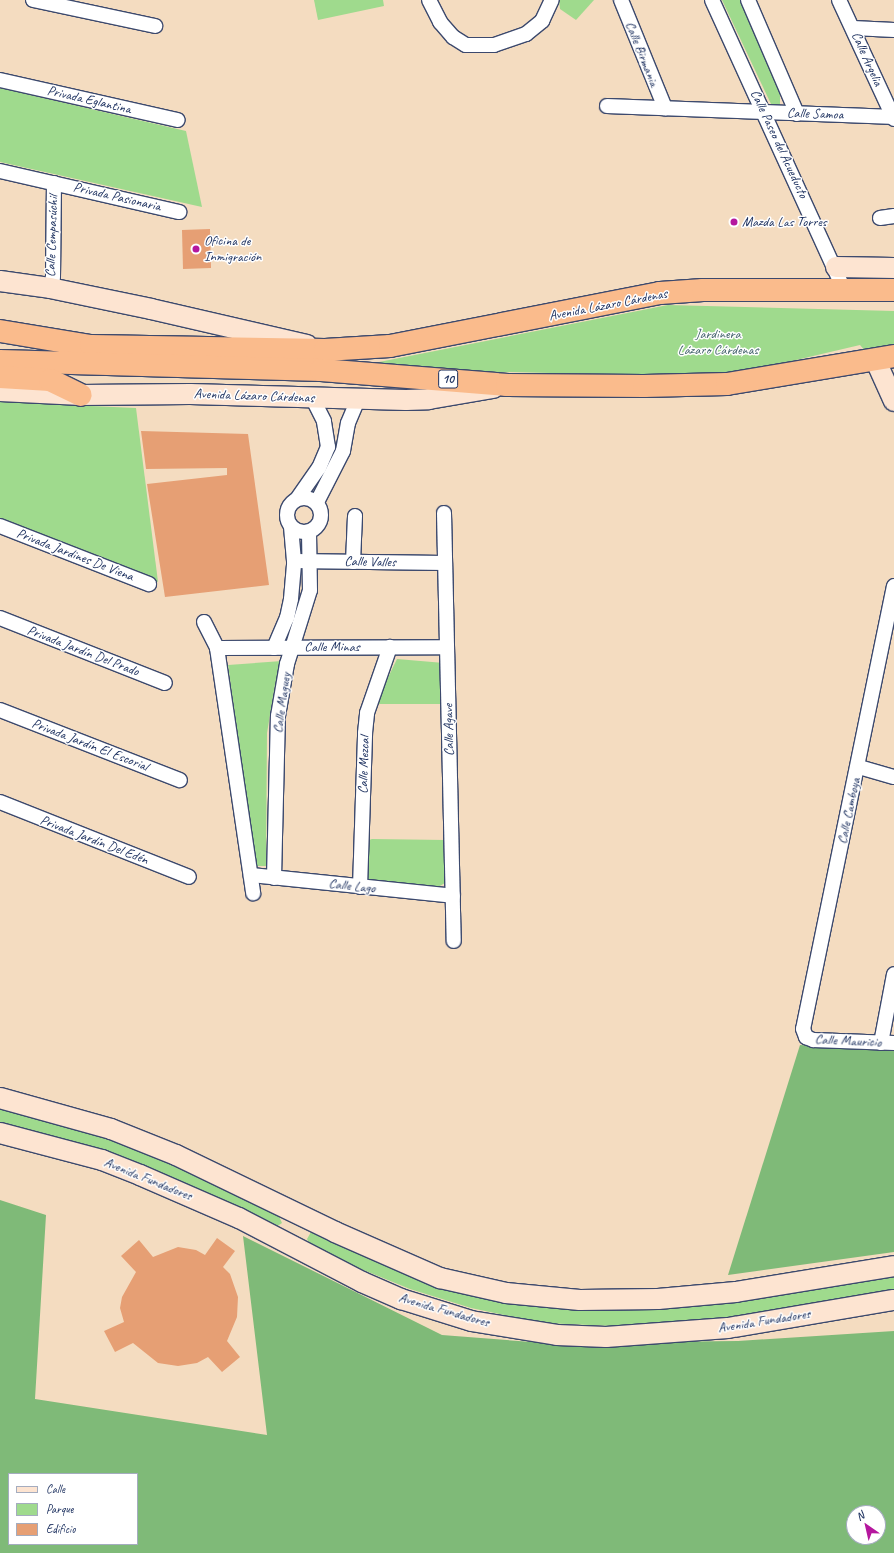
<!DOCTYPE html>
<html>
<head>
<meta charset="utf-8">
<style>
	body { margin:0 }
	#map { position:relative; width:894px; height:1553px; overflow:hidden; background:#f4dcc0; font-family:Caveat,sans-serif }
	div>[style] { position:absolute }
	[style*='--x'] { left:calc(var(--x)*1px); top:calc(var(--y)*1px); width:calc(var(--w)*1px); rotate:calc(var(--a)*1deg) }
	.green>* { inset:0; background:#9fda8d }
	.forest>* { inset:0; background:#7fba78 }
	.building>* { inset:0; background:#e69f74 }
	.roads { filter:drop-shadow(1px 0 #3c496d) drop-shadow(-1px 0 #3c496d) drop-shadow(0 1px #3c496d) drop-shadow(0 -1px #3c496d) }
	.street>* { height:14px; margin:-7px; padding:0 7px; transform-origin:7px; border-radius:7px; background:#fff }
	.street>.ring { margin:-7px; padding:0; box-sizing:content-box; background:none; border:14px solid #fff; border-radius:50% }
	.secondary>* { height:20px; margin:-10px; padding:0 10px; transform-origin:10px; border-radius:10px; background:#fde4d1 }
	.highway>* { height:22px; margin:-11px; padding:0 11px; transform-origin:11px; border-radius:11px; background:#fabb8c }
	.dots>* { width:11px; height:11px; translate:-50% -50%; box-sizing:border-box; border:2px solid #fff; border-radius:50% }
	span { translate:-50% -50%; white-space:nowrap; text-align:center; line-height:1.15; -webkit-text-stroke:3px #fff; paint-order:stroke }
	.shield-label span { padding:1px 3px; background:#fff; border:1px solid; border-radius:3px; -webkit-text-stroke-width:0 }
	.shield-label { font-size:13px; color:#1b2f5e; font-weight:700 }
	.street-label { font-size:14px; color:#1b2f5e }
	.poi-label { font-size:14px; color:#1b2f5e }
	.left { translate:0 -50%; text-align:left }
	.park-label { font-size:14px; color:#43626c }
	.legend { position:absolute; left:8px; top:1473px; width:130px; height:72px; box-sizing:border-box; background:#fff; border:1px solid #a4acbf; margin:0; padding:5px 7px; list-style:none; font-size:12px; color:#1b2f5e }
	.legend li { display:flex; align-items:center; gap:8px; height:20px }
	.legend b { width:20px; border:1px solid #a4acbf }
	.north { position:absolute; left:846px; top:1505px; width:40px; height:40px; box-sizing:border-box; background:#fff; border:1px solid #a4acbf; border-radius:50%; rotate:326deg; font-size:11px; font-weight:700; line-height:16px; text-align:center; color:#1b2f5e }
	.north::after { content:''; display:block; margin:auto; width:14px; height:18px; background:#b5179e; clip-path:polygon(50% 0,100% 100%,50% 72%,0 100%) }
</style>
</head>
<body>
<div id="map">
	<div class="green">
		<div style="clip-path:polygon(314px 0,383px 0,384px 6px,318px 20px)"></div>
		<div style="clip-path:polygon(559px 0,594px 0,576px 20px,560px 9px)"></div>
		<div style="clip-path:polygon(722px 0,740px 0,780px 89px,780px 105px,771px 104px)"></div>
		<div style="clip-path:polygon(0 88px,186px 131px,202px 207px,0 162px)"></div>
		<div style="clip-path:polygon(668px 305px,894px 311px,894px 348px,866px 352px,860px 345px,723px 377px,373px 369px,374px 363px)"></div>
		<div style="clip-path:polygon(0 402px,136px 408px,158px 582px,0 519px)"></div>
		<div style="clip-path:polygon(397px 659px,444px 663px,447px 704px,375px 704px)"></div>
		<div style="clip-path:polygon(282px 661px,275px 685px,267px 733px,266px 866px,256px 866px,228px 665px)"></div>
		<div style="clip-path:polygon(372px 839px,446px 840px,445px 883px,438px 887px,370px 882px,366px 877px,366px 841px)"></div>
		<div style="clip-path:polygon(0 1107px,116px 1142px,211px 1180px,278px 1214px,282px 1223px,276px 1227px,0 1124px)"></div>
		<div style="clip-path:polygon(318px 1231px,542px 1305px,894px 1277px,894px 1294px,755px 1315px,695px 1320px,612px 1326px,543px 1323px,471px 1308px,410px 1289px,356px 1267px,310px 1245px,307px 1239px,311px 1232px)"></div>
	</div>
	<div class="forest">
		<div style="clip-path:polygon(800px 1045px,894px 1050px,894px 1252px,728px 1275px)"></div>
		<div style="clip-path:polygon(evenodd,0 1200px,46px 1215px,35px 1399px,267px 1435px,243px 1236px,442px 1335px,545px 1343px,738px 1341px,894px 1331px,894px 1553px,0 1553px,0 1200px,9px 1474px,137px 1474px,137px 1544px,9px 1544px,9px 1474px,0 1200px,854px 1513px,878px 1513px,878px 1537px,854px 1537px,854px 1513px)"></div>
	</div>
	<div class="building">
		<div style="clip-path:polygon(210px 229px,211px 268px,183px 269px,182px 230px)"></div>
		<div style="clip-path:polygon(141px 431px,248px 434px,269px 585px,165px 597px,147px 484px,227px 475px,227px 468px,146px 469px)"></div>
		<div style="clip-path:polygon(217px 1238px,235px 1251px,223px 1267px,230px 1274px,238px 1297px,237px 1317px,227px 1341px,240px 1357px,222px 1372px,208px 1357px,197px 1363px,178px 1366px,158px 1363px,133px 1343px,115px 1352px,104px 1331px,124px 1322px,120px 1308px,122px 1297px,136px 1272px,121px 1256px,139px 1240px,153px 1257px,178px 1247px,196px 1250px,205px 1255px)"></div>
	</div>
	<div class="roads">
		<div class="street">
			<div style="--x:33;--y:0;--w:125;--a:12"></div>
			<div style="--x:429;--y:0;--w:25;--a:63"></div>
			<div style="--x:440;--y:22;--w:20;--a:49"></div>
			<div style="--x:453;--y:37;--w:15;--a:32"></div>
			<div style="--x:466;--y:45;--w:28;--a:0"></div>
			<div style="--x:494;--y:45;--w:34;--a:-19"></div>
			<div style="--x:526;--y:34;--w:21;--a:-39"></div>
			<div style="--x:542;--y:21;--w:23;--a:-65"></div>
			<div style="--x:621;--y:0;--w:117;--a:67.8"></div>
			<div style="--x:712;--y:0;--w:318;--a:65.5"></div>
			<div style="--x:748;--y:0;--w:124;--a:66.7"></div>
			<div style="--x:839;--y:0;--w:131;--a:65.2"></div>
			<div style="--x:853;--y:28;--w:41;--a:2.8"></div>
			<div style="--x:0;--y:80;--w:182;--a:12.7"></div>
			<div style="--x:607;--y:106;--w:287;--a:2.2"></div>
			<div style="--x:0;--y:171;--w:184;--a:12.9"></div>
			<div style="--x:880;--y:218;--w:14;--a:-8"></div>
			<div style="--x:50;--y:288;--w:11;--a:-75"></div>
			<div style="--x:53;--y:277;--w:94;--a:-89.4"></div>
			<div class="ring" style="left:287px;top:498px;width:20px;height:20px"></div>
			<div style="--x:297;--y:499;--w:38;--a:-55"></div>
			<div style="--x:319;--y:468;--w:23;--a:-67"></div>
			<div style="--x:328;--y:447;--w:26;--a:-99"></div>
			<div style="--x:324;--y:421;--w:27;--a:-117"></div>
			<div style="--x:317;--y:502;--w:57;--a:-63"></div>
			<div style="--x:343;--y:451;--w:28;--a:-80"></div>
			<div style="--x:348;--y:423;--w:26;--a:-67"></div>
			<div style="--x:444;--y:513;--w:428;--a:88.7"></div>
			<div style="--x:0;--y:526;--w:160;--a:21.3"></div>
			<div style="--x:294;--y:561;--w:151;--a:0.8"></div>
			<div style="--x:353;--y:562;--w:46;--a:-87.5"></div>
			<div style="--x:894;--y:586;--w:452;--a:101.6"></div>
			<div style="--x:803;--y:1029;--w:9;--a:69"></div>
			<div style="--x:806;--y:1037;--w:8;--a:23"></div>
			<div style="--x:813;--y:1040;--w:81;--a:2.1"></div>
			<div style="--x:0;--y:618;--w:177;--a:21.5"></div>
			<div style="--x:204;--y:622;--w:29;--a:63"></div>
			<div style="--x:217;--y:648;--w:248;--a:81.6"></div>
			<div style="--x:217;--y:648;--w:230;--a:-0.2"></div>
			<div style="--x:274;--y:648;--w:33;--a:-67"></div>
			<div style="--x:287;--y:618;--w:19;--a:-78"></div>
			<div style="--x:291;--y:599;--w:38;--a:-85"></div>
			<div style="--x:294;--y:561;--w:34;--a:-95"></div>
			<div style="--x:0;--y:710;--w:193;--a:21.3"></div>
			<div style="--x:859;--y:767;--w:36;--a:16"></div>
			<div style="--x:0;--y:802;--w:203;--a:21.6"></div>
			<div style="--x:251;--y:875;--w:203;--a:5.9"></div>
			<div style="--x:274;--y:878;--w:162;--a:-88.6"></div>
			<div style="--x:278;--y:716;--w:53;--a:-80.2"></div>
			<div style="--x:287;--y:664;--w:77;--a:-72.7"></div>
			<div style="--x:310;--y:590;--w:58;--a:-91"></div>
			<div style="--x:360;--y:887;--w:154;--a:-88.1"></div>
			<div style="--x:365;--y:733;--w:20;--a:-84"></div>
			<div style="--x:367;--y:713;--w:70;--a:-70.8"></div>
			<div style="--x:881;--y:1043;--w:70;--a:-79.3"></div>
		</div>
		<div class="secondary">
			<div style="--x:836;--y:267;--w:58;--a:1"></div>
			<div style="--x:0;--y:281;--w:50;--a:8"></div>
			<div style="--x:50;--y:288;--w:103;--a:11.7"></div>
			<div style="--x:151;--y:309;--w:160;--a:13"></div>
			<div style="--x:875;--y:359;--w:46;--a:65.7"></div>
			<div style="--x:0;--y:391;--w:81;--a:2.8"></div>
			<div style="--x:81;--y:395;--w:109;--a:-0.5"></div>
			<div style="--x:190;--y:394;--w:216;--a:1.6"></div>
			<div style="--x:406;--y:400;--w:23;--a:-2"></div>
			<div style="--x:429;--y:399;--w:65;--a:-9.8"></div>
			<div style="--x:0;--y:1098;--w:115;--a:15.6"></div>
			<div style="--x:111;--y:1129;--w:70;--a:21.8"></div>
			<div style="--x:176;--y:1155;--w:177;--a:25.8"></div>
			<div style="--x:335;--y:1232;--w:115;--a:23.7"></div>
			<div style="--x:440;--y:1278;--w:68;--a:12.8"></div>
			<div style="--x:506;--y:1293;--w:74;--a:5.4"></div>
			<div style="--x:580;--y:1300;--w:78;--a:-0.7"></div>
			<div style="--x:658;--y:1299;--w:78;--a:-5.1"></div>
			<div style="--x:736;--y:1292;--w:160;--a:-9.3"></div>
			<div style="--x:0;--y:1133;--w:106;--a:14.8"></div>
			<div style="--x:102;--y:1160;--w:41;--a:21.5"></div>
			<div style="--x:140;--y:1175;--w:108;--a:23.5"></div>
			<div style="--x:239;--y:1218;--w:139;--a:27.5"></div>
			<div style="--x:362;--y:1282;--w:43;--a:23.6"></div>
			<div style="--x:401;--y:1299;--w:73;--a:17.4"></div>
			<div style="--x:471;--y:1321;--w:87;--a:9.2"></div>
			<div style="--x:557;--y:1335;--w:49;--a:2.3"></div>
			<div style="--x:606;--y:1337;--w:122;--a:-4.2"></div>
			<div style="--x:728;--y:1328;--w:168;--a:-9.6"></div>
		</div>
		<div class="highway">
			<div style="--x:0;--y:331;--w:92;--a:9.4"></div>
			<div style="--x:91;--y:346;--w:234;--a:1"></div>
			<div style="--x:325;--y:350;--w:65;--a:-3.5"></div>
			<div style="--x:390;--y:346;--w:275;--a:-11.1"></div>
			<div style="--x:660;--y:293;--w:43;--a:-4"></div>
			<div style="--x:703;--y:290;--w:191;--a:0"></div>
			<div style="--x:0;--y:361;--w:321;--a:1.6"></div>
			<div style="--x:321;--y:370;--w:187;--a:4.6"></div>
			<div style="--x:507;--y:385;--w:137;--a:0.4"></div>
			<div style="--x:644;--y:386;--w:83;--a:-1.4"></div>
			<div style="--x:727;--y:384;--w:169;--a:-9.5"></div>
			<div style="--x:0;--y:377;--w:50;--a:3.4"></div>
			<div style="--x:50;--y:380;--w:34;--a:26"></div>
		</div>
	</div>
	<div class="dots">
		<div style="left:734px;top:222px;background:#b5179e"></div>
		<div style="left:196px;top:249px;background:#b5179e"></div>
	</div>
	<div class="shield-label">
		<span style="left:448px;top:379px">10</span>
	</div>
	<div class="street-label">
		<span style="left:642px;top:54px;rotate:68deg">Calle Birmania</span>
		<span style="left:867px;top:59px;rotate:66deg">Calle Argelia</span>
		<span style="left:89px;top:100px;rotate:13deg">Privada Eglantina</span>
		<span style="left:815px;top:114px;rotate:2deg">Calle Samoa</span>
		<span style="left:779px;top:144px;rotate:65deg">Calle Paseo del Acueducto</span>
		<span style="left:117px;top:197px;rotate:13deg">Privada Pasionaria</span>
		<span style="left:52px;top:236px;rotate:-88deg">Calle Cempasúchil</span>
		<span style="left:608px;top:305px;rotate:-11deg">Avenida Lázaro Cárdenas</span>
		<span style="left:254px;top:396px;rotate:2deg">Avenida Lázaro Cárdenas</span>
		<span style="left:75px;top:555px;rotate:21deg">Privada Jardines De Viena</span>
		<span style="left:370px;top:562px;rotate:1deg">Calle Valles</span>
		<span style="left:332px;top:647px">Calle Minas</span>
		<span style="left:83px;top:651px;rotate:21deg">Privada Jardín Del Prado</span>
		<span style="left:282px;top:703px;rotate:-82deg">Calle Maguey</span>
		<span style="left:449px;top:730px;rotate:-91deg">Calle Agave</span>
		<span style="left:90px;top:745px;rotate:21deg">Privada Jardín El Escorial</span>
		<span style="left:364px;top:765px;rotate:-88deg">Calle Mezcal</span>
		<span style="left:849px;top:811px;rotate:-78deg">Calle Camboya</span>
		<span style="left:94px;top:840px;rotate:21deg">Privada Jardín Del Edén</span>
		<span style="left:352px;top:886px;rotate:6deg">Calle Lago</span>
		<span style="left:848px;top:1041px;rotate:3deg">Calle Mauricio</span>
		<span style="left:148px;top:1179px;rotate:22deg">Avenida Fundadores</span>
		<span style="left:444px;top:1310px;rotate:16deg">Avenida Fundadores</span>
		<span style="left:764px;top:1321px;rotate:-9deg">Avenida Fundadores</span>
	</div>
	<div class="poi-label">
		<span class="left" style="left:742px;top:222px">Mazda Las Torres</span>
		<span class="left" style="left:204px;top:249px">Oficina de<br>Inmigración</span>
	</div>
	<div class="park-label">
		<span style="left:718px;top:342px">Jardinera<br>Lázaro Cárdenas</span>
	</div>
	<ul class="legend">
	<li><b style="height:5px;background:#fde4d1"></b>Calle</li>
	<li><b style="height:11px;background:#9fda8d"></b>Parque</li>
	<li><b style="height:11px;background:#e69f74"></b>Edificio</li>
	</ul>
	<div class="north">N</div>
</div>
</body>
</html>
